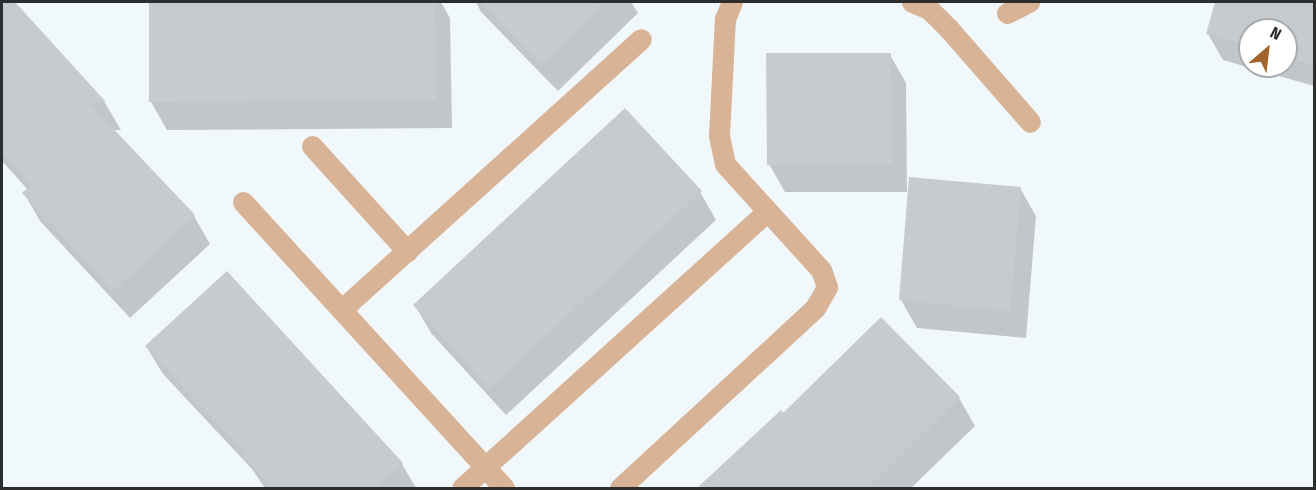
<!DOCTYPE html>
<html>
<head>
<meta charset="utf-8">
<style>
	body { margin:0 }
	#map { position:relative; width:1316px; height:490px; overflow:hidden; background:#f1f8fc; font-family:"Fira Sans Condensed",sans-serif }
	div>[style] { position:absolute }
	[style*='--x'] { left:calc(var(--x)*1px); top:calc(var(--y)*1px); width:calc(var(--w)*1px); rotate:calc(var(--a)*1deg) }
	.shadow>* { inset:0; background:#0003 }
	.building>* { inset:0; background:#c5cbcf }
	.service>* { height:21px; margin:-10.5px; padding:0 10.5px; transform-origin:10.5px; border-radius:10.5px; background:#d8b396 }
	span { translate:-50% -50%; white-space:nowrap; text-align:center; line-height:1.15; -webkit-text-stroke:4.5px #fff; paint-order:stroke }
	.frame { position:absolute; inset:0; border:3px solid #2b2d2f; pointer-events:none }
	.north { position:absolute; left:1238px; top:18px; width:60px; height:60px; box-sizing:border-box; background:#fff; border:2px solid #aaabac; border-radius:50%; rotate:28deg; font-size:16px; font-weight:700; line-height:24px; text-align:center; color:#2b2d2f }
	.north::after { content:''; display:block; margin:auto; width:21px; height:27px; background:#a3642b; clip-path:polygon(50% 0,100% 100%,50% 72%,0 100%) }
</style>
</head>
<body>
<div id="map">
	<div class="shadow">
		<div style="clip-path:polygon(4px 2px,13px 2px,105px 103px,121px 130px,113px 130px,194px 216px,210px 244px,130px 318px,40px 221px,24px 193px,28px 190px,2px 161px,2px 4px)"></div>
		<div style="clip-path:polygon(150px 2px,441px 2px,450px 18px,452px 128px,167px 130px,151px 102px)"></div>
		<div style="clip-path:polygon(476px 2px,631px 2px,638px 13px,558px 91px,481px 12px)"></div>
		<div style="clip-path:polygon(evenodd,1217px 2px,1314px 2px,1314px 86px,1223px 60px,1208px 34px,1217px 2px,1250px 30px,1286px 30px,1286px 66px,1250px 66px,1250px 30px)"></div>
		<div style="clip-path:polygon(890px 55px,906px 83px,907px 192px,785px 192px,769px 164px)"></div>
		<div style="clip-path:polygon(1020px 188px,1036px 216px,1026px 338px,917px 328px,901px 300px)"></div>
		<div style="clip-path:polygon(700px 192px,716px 220px,506px 415px,431px 333px,415px 305px)"></div>
		<div style="clip-path:polygon(146px 346px,402px 464px,416px 488px,265px 488px,252px 469px,163px 374px)"></div>
		<div style="clip-path:polygon(959px 398px,975px 426px,911px 488px,699px 488px,783px 415px)"></div>
	</div>
	<div class="building">
		<div style="clip-path:polygon(2px 2px,15px 2px,106px 102px,89px 103px,195px 215px,113px 291px,22px 193px,31px 185px,2px 152px)"></div>
		<div style="clip-path:polygon(149px 2px,435px 2px,436px 100px,149px 102px)"></div>
		<div style="clip-path:polygon(481px 2px,605px 2px,541px 64px)"></div>
		<div style="clip-path:polygon(1215px 2px,1314px 2px,1314px 65px,1286px 57px,1286px 30px,1250px 30px,1250px 46px,1206px 34px)"></div>
		<div style="clip-path:polygon(766px 53px,891px 53px,892px 164px,767px 165px)"></div>
		<div style="clip-path:polygon(625px 108px,702px 191px,489px 388px,413px 305px)"></div>
		<div style="clip-path:polygon(909px 177px,1021px 187px,1010px 311px,899px 300px)"></div>
		<div style="clip-path:polygon(227px 271px,403px 463px,376px 489px,273px 489px,242px 455px,245px 453px,145px 346px)"></div>
		<div style="clip-path:polygon(881px 317px,960px 397px,867px 489px,696px 489px,781px 410px,783px 413px)"></div>
	</div>
	<div class="service">
		<div style="--x:912;--y:2;--w:18;--a:22"></div>
		<div style="--x:929;--y:9;--w:28;--a:45"></div>
		<div style="--x:949;--y:29;--w:123;--a:48.9"></div>
		<div style="--x:1007;--y:13;--w:25;--a:-27"></div>
		<div style="--x:312;--y:146;--w:142;--a:47.9"></div>
		<div style="--x:243;--y:202;--w:387;--a:47.6"></div>
		<div style="--x:341;--y:310;--w:404;--a:-42.1"></div>
		<div style="--x:462;--y:488;--w:412;--a:-42.2"></div>
		<div style="--x:620;--y:488;--w:265;--a:-42.7"></div>
		<div style="--x:815;--y:308;--w:24;--a:-60"></div>
		<div style="--x:827;--y:287;--w:18;--a:-109"></div>
		<div style="--x:821;--y:270;--w:143;--a:-132.2"></div>
		<div style="--x:725;--y:164;--w:29;--a:-102"></div>
		<div style="--x:719;--y:136;--w:117;--a:-87.1"></div>
		<div style="--x:725;--y:19;--w:18;--a:-68"></div>
	</div>
	<div class="frame"></div>
	<div class="north">N</div>
</div>
</body>
</html>
